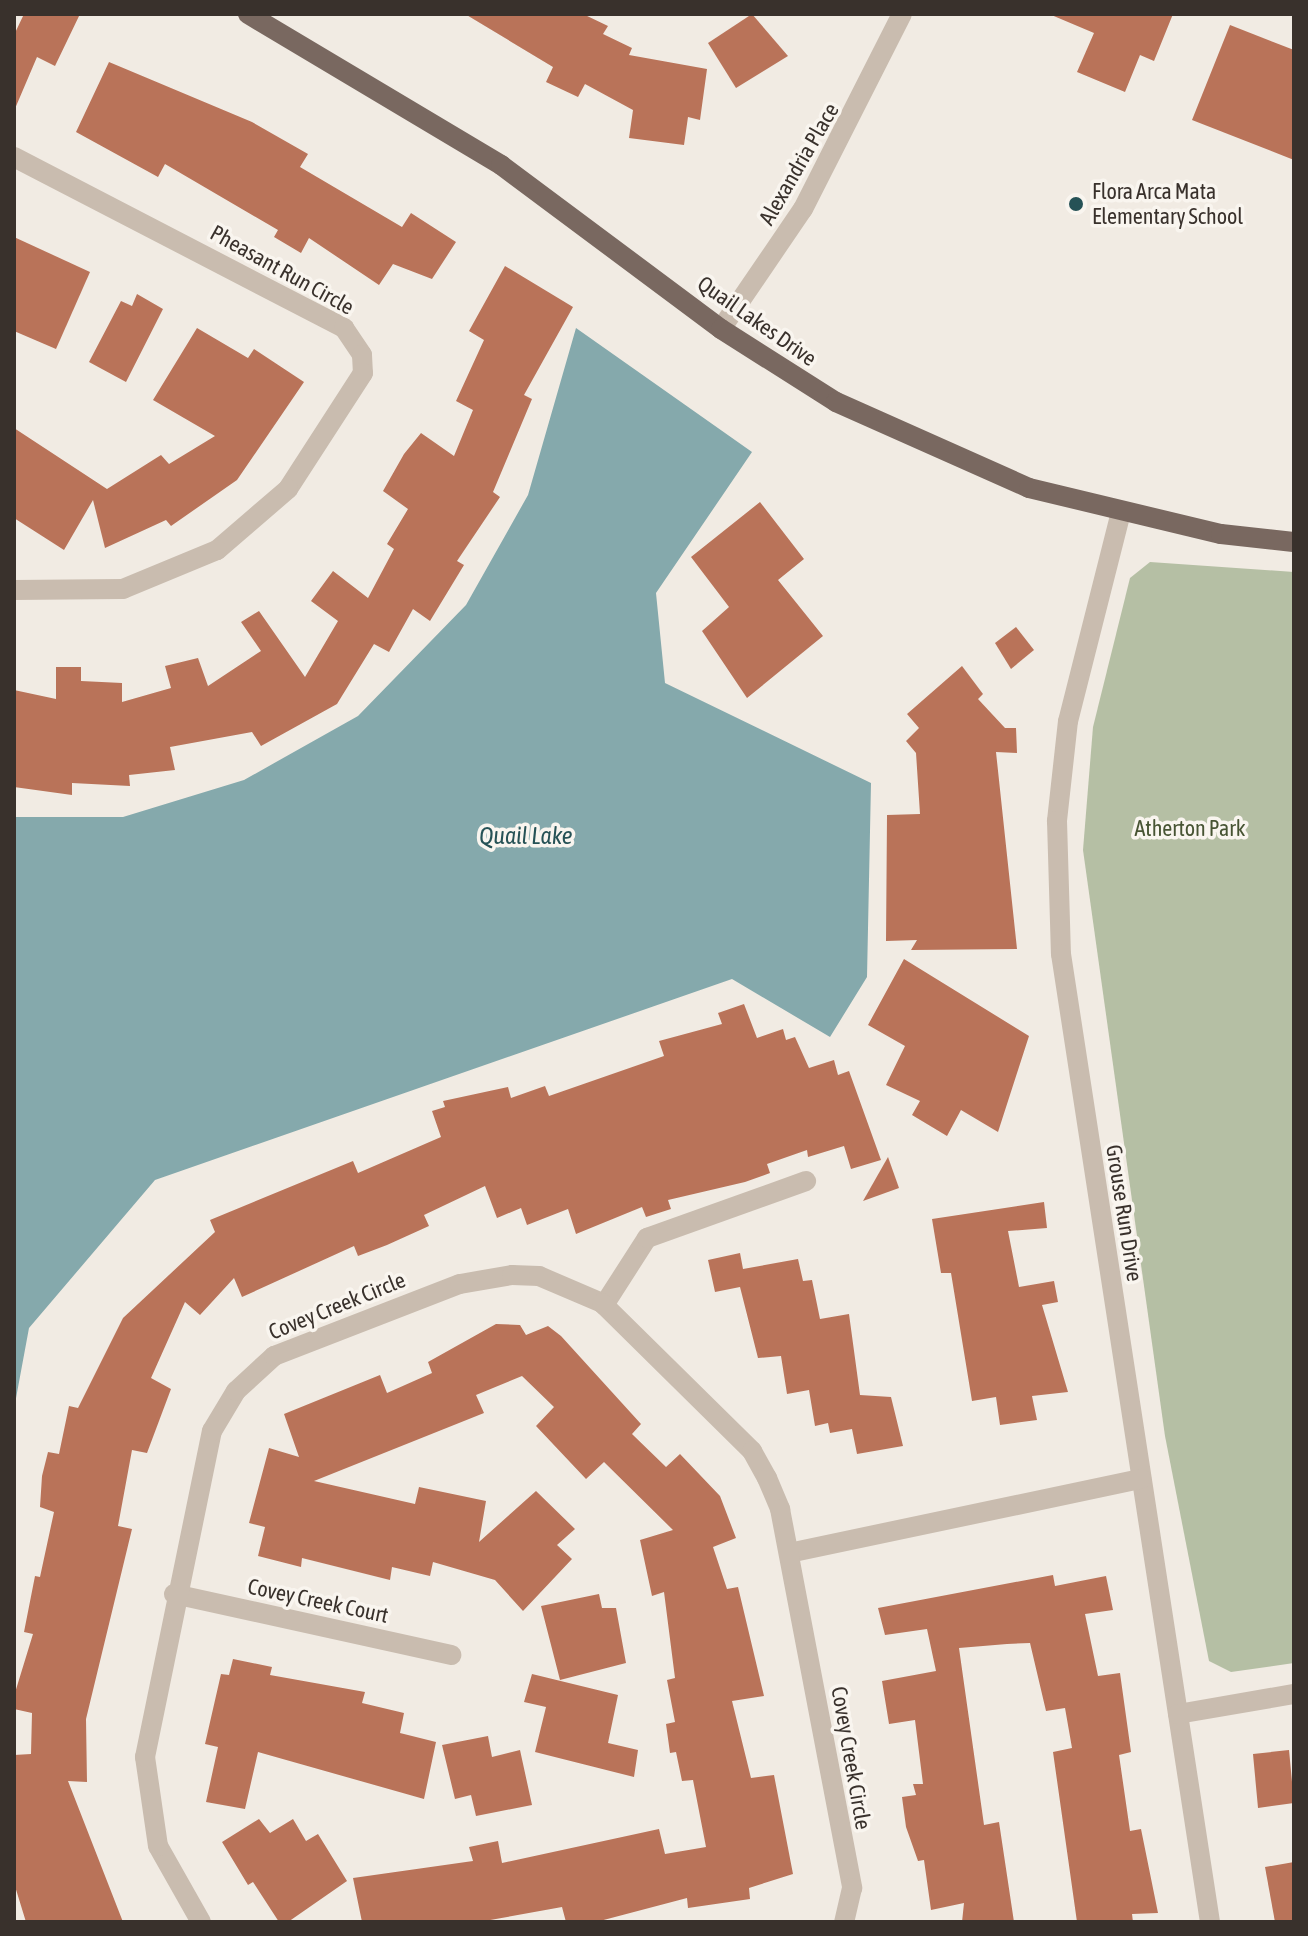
<!DOCTYPE html>
<html>
<head>
<meta charset="utf-8">
<style>
	body { margin:0 }
	#map { position:relative; width:1308px; height:1936px; overflow:hidden; background:#f1ebe3; font-family:"Asap Condensed",sans-serif }
	div>[style] { position:absolute }
	[style*='--x'] { left:calc(var(--x)*1px); top:calc(var(--y)*1px); width:calc(var(--w)*1px); rotate:calc(var(--a)*1deg) }
	.green>* { inset:0; background:#b5bfa4 }
	.water>* { inset:0; background:#85a9ac }
	.building>* { inset:0; background:#b97359 }
	.minor>* { height:20px; margin:-10px; padding:0 10px; transform-origin:10px; border-radius:10px; background:#c9bcaf }
	.major>* { height:20px; margin:-10px; padding:0 10px; transform-origin:10px; border-radius:10px; background:#796860 }
	.dots>* { width:22px; height:22px; translate:-50% -50%; box-sizing:border-box; border:4px solid #f9f5ef; border-radius:50% }
	span { translate:-50% -50%; white-space:nowrap; text-align:center; line-height:1.15; -webkit-text-stroke:7px #f9f5ef; paint-order:stroke }
	.street-label { font-size:22px; color:#39312c }
	.poi-label { font-size:22px; color:#39312c }
	.left { translate:0 -50%; text-align:left }
	.park-label { font-size:22px; color:#475433 }
	.water-label { font-size:24px; color:#265256; font-style:italic }
	.frame { position:absolute; inset:0; border:16px solid #39312c; pointer-events:none }
</style>
</head>
<body>
<div id="map">
	<div class="green">
		<div style="clip-path:polygon(1150px 562px,1294px 572px,1294px 1663px,1231px 1672px,1209px 1661px,1165px 1436px,1083px 850px,1093px 727px,1130px 578px)"></div>
	</div>
	<div class="water">
		<div style="clip-path:polygon(576px 328px,752px 452px,656px 593px,665px 683px,871px 783px,867px 977px,830px 1037px,732px 979px,155px 1180px,29px 1328px,14px 1409px,14px 817px,123px 817px,244px 780px,358px 716px,466px 605px,528px 495px)"></div>
	</div>
	<div class="building">
		<div style="clip-path:polygon(24px 14px,80px 14px,55px 66px,37px 57px,14px 111px,14px 35px)"></div>
		<div style="clip-path:polygon(465px 14px,583px 14px,608px 26px,603px 34px,632px 48px,629px 55px,707px 69px,700px 120px,688px 117px,684px 145px,629px 138px,633px 110px,585px 84px,578px 97px,546px 82px,553px 67px)"></div>
		<div style="clip-path:polygon(752px 14px,788px 56px,736px 88px,708px 43px)"></div>
		<div style="clip-path:polygon(1049px 14px,1173px 14px,1154px 61px,1140px 55px,1125px 92px,1077px 72px,1094px 33px)"></div>
		<div style="clip-path:polygon(1230px 25px,1294px 50px,1294px 160px,1192px 120px)"></div>
		<div style="clip-path:polygon(109px 62px,252px 122px,308px 154px,300px 167px,402px 227px,411px 213px,456px 242px,432px 279px,393px 264px,379px 285px,309px 238px,301px 253px,274px 237px,278px 230px,165px 164px,158px 177px,76px 132px)"></div>
		<div style="clip-path:polygon(14px 237px,90px 272px,56px 349px,14px 331px)"></div>
		<div style="clip-path:polygon(505px 266px,573px 307px,524px 395px,532px 399px,493px 492px,500px 497px,457px 561px,464px 565px,430px 621px,413px 609px,389px 652px,374px 644px,337px 704px,261px 746px,252px 732px,170px 747px,175px 770px,129px 775px,130px 786px,72px 783px,72px 795px,14px 787px,14px 690px,56px 699px,56px 667px,81px 667px,81px 681px,122px 683px,122px 702px,171px 688px,165px 666px,198px 658px,208px 686px,261px 651px,241px 622px,259px 611px,305px 677px,338px 621px,311px 601px,333px 571px,368px 598px,394px 549px,387px 544px,408px 509px,383px 491px,404px 454px,421px 433px,454px 456px,473px 410px,456px 401px,484px 340px,469px 331px)"></div>
		<div style="clip-path:polygon(137px 294px,163px 309px,126px 382px,89px 362px,121px 301px,132px 306px)"></div>
		<div style="clip-path:polygon(197px 328px,248px 358px,254px 349px,304px 382px,237px 480px,171px 526px,166px 520px,105px 548px,93px 500px,64px 550px,14px 518px,14px 428px,107px 489px,161px 455px,169px 464px,215px 436px,153px 400px)"></div>
		<div style="clip-path:polygon(760px 502px,804px 559px,778px 580px,823px 636px,747px 698px,702px 631px,729px 607px,691px 557px)"></div>
		<div style="clip-path:polygon(1016px 627px,1034px 650px,1011px 669px,995px 643px)"></div>
		<div style="clip-path:polygon(962px 666px,983px 694px,978px 699px,1005px 728px,1016px 728px,1017px 753px,996px 752px,1017px 949px,911px 950px,917px 940px,886px 941px,887px 815px,920px 814px,916px 753px,906px 741px,919px 728px,907px 714px)"></div>
		<div style="clip-path:polygon(904px 959px,1029px 1036px,998px 1132px,961px 1110px,947px 1136px,912px 1115px,920px 1101px,886px 1085px,905px 1046px,868px 1025px)"></div>
		<div style="clip-path:polygon(744px 1004px,757px 1038px,783px 1029px,786px 1040px,795px 1037px,809px 1068px,834px 1060px,838px 1075px,849px 1071px,881px 1160px,851px 1169px,844px 1146px,808px 1157px,807px 1150px,767px 1164px,770px 1173px,745px 1182px,668px 1200px,671px 1209px,646px 1217px,642px 1207px,576px 1234px,568px 1209px,527px 1225px,521px 1208px,497px 1218px,485px 1186px,424px 1215px,429px 1226px,387px 1245px,358px 1256px,354px 1246px,242px 1297px,234px 1278px,200px 1315px,185px 1302px,151px 1378px,171px 1389px,147px 1453px,132px 1450px,118px 1526px,132px 1529px,86px 1719px,87px 1782px,68px 1781px,123px 1922px,26px 1922px,14px 1883px,14px 1755px,31px 1754px,32px 1713px,14px 1709px,14px 1696px,33px 1634px,24px 1632px,35px 1576px,40px 1577px,54px 1512px,40px 1507px,42px 1476px,48px 1452px,59px 1454px,69px 1406px,78px 1408px,123px 1318px,215px 1232px,210px 1220px,353px 1161px,358px 1173px,441px 1137px,432px 1111px,445px 1107px,443px 1101px,508px 1087px,511px 1098px,545px 1086px,549px 1096px,664px 1056px,659px 1041px,722px 1024px,718px 1013px)"></div>
		<div style="clip-path:polygon(888px 1157px,899px 1188px,863px 1201px)"></div>
		<div style="clip-path:polygon(1044px 1202px,1047px 1228px,1008px 1231px,1019px 1287px,1054px 1281px,1058px 1302px,1042px 1305px,1068px 1392px,1032px 1396px,1037px 1420px,1000px 1425px,996px 1397px,972px 1401px,951px 1273px,941px 1273px,932px 1219px)"></div>
		<div style="clip-path:polygon(740px 1253px,743px 1269px,798px 1259px,803px 1281px,812px 1280px,820px 1319px,849px 1314px,860px 1395px,891px 1397px,903px 1446px,857px 1454px,852px 1429px,830px 1433px,828px 1423px,815px 1426px,809px 1390px,787px 1394px,781px 1356px,758px 1358px,740px 1287px,715px 1292px,708px 1260px)"></div>
		<div style="clip-path:polygon(496px 1324px,520px 1325px,526px 1335px,548px 1326px,561px 1336px,641px 1424px,632px 1434px,666px 1467px,680px 1454px,720px 1496px,736px 1538px,713px 1547px,727px 1589px,738px 1587px,764px 1696px,732px 1701px,751px 1778px,774px 1775px,793px 1874px,749px 1888px,750px 1899px,688px 1908px,687px 1898px,596px 1922px,566px 1922px,562px 1907px,479px 1922px,362px 1922px,353px 1878px,473px 1861px,469px 1847px,498px 1841px,502px 1863px,659px 1829px,665px 1854px,706px 1847px,693px 1780px,682px 1781px,676px 1752px,670px 1753px,666px 1724px,675px 1722px,667px 1680px,675px 1678px,664px 1592px,652px 1596px,640px 1540px,673px 1530px,604px 1462px,586px 1479px,536px 1426px,554px 1407px,522px 1376px,476px 1395px,484px 1413px,314px 1481px,415px 1504px,419px 1487px,486px 1501px,479px 1542px,536px 1491px,575px 1529px,557px 1545px,572px 1559px,523px 1611px,495px 1580px,433px 1562px,430px 1576px,392px 1567px,390px 1580px,302px 1558px,301px 1567px,258px 1556px,265px 1527px,249px 1523px,269px 1448px,299px 1457px,284px 1414px,380px 1375px,387px 1393px,432px 1373px,428px 1362px)"></div>
		<div style="clip-path:polygon(1053px 1575px,1055px 1586px,1106px 1576px,1113px 1610px,1085px 1614px,1098px 1676px,1120px 1673px,1131px 1752px,1119px 1755px,1130px 1831px,1141px 1829px,1158px 1913px,1132px 1914px,1133px 1922px,1077px 1922px,1053px 1752px,1072px 1748px,1065px 1708px,1046px 1711px,1030px 1643px,1007px 1644px,959px 1648px,984px 1825px,999px 1822px,1014px 1922px,962px 1922px,964px 1903px,931px 1910px,924px 1860px,918px 1861px,906px 1827px,902px 1797px,916px 1795px,913px 1784px,923px 1784px,915px 1720px,889px 1724px,882px 1681px,936px 1671px,927px 1629px,885px 1635px,878px 1608px)"></div>
		<div style="clip-path:polygon(599px 1594px,602px 1608px,616px 1608px,626px 1663px,560px 1680px,541px 1606px)"></div>
		<div style="clip-path:polygon(233px 1659px,272px 1667px,270px 1675px,365px 1692px,362px 1703px,404px 1713px,400px 1733px,436px 1742px,424px 1799px,258px 1752px,245px 1809px,206px 1802px,218px 1747px,205px 1744px,221px 1674px,229px 1675px)"></div>
		<div style="clip-path:polygon(532px 1674px,618px 1695px,608px 1743px,638px 1750px,634px 1777px,535px 1752px,546px 1707px,524px 1702px)"></div>
		<div style="clip-path:polygon(488px 1736px,492px 1757px,520px 1750px,532px 1805px,476px 1816px,471px 1795px,455px 1799px,442px 1745px)"></div>
		<div style="clip-path:polygon(1289px 1750px,1294px 1803px,1258px 1808px,1253px 1754px)"></div>
		<div style="clip-path:polygon(259px 1819px,270px 1833px,293px 1819px,306px 1841px,318px 1834px,347px 1881px,288px 1922px,279px 1922px,253px 1882px,248px 1885px,222px 1842px)"></div>
		<div style="clip-path:polygon(1294px 1862px,1294px 1922px,1275px 1922px,1265px 1867px)"></div>
	</div>
	<div class="minor">
		<div style="--x:14;--y:157;--w:372;--a:27.4"></div>
		<div style="--x:344;--y:328;--w:32;--a:56"></div>
		<div style="--x:362;--y:355;--w:18;--a:87"></div>
		<div style="--x:363;--y:373;--w:138;--a:122.9"></div>
		<div style="--x:288;--y:489;--w:94;--a:139.3"></div>
		<div style="--x:217;--y:550;--w:102;--a:157.5"></div>
		<div style="--x:123;--y:589;--w:109;--a:179.5"></div>
		<div style="--x:721;--y:329;--w:145;--a:-55.7"></div>
		<div style="--x:803;--y:209;--w:219;--a:-63.1"></div>
		<div style="--x:1121;--y:512;--w:216;--a:104.2"></div>
		<div style="--x:1068;--y:721;--w:101;--a:96.3"></div>
		<div style="--x:1057;--y:821;--w:133;--a:88.3"></div>
		<div style="--x:1061;--y:954;--w:979;--a:81.25"></div>
		<div style="--x:604;--y:1305;--w:80;--a:-57.3"></div>
		<div style="--x:647;--y:1238;--w:169;--a:-19.7"></div>
		<div style="--x:789;--y:1553;--w:360;--a:-11.9"></div>
		<div style="--x:174;--y:1594;--w:284;--a:12.4"></div>
		<div style="--x:1178;--y:1714;--w:118;--a:-9.8"></div>
		<div style="--x:201;--y:1922;--w:87;--a:-119.5"></div>
		<div style="--x:158;--y:1846;--w:90;--a:-98.3"></div>
		<div style="--x:145;--y:1757;--w:333;--a:-78.4"></div>
		<div style="--x:212;--y:1431;--w:47;--a:-59"></div>
		<div style="--x:236;--y:1391;--w:52;--a:-42.6"></div>
		<div style="--x:274;--y:1356;--w:199;--a:-21.2"></div>
		<div style="--x:460;--y:1284;--w:53;--a:-9.8"></div>
		<div style="--x:512;--y:1275;--w:27;--a:2"></div>
		<div style="--x:539;--y:1276;--w:69;--a:23.2"></div>
		<div style="--x:602;--y:1303;--w:211;--a:44.6"></div>
		<div style="--x:752;--y:1451;--w:31;--a:61"></div>
		<div style="--x:767;--y:1478;--w:34;--a:67"></div>
		<div style="--x:780;--y:1509;--w:386;--a:79.2"></div>
		<div style="--x:852;--y:1888;--w:35;--a:103"></div>
	</div>
	<div class="major">
		<div style="--x:248;--y:14;--w:295;--a:30.8"></div>
		<div style="--x:501;--y:165;--w:274;--a:36.7"></div>
		<div style="--x:721;--y:329;--w:136;--a:32.4"></div>
		<div style="--x:836;--y:402;--w:211;--a:24"></div>
		<div style="--x:1029;--y:488;--w:197;--a:13.5"></div>
		<div style="--x:1221;--y:534;--w:73;--a:6.3"></div>
	</div>
	<div class="dots">
		<div style="left:1076px;top:204px;background:#265256"></div>
	</div>
	<div class="street-label">
		<span style="left:799px;top:164px;rotate:-60deg">Alexandria Place</span>
		<span style="left:282px;top:270px;rotate:29deg">Pheasant Run Circle</span>
		<span style="left:757px;top:321px;rotate:35deg">Quail Lakes Drive</span>
		<span style="left:1124px;top:1213px;rotate:81deg">Grouse Run Drive</span>
		<span style="left:337px;top:1306px;rotate:-22deg">Covey Creek Circle</span>
		<span style="left:318px;top:1601px;rotate:12deg">Covey Creek Court</span>
		<span style="left:851px;top:1758px;rotate:80deg">Covey Creek Circle</span>
	</div>
	<div class="poi-label">
		<span class="left" style="left:1092px;top:204px">Flora Arca Mata<br>Elementary School</span>
	</div>
	<div class="park-label">
		<span style="left:1190px;top:829px">Atherton Park</span>
	</div>
	<div class="water-label">
		<span style="left:526px;top:836px">Quail Lake</span>
	</div>
	<div class="frame"></div>
</div>
</body>
</html>
